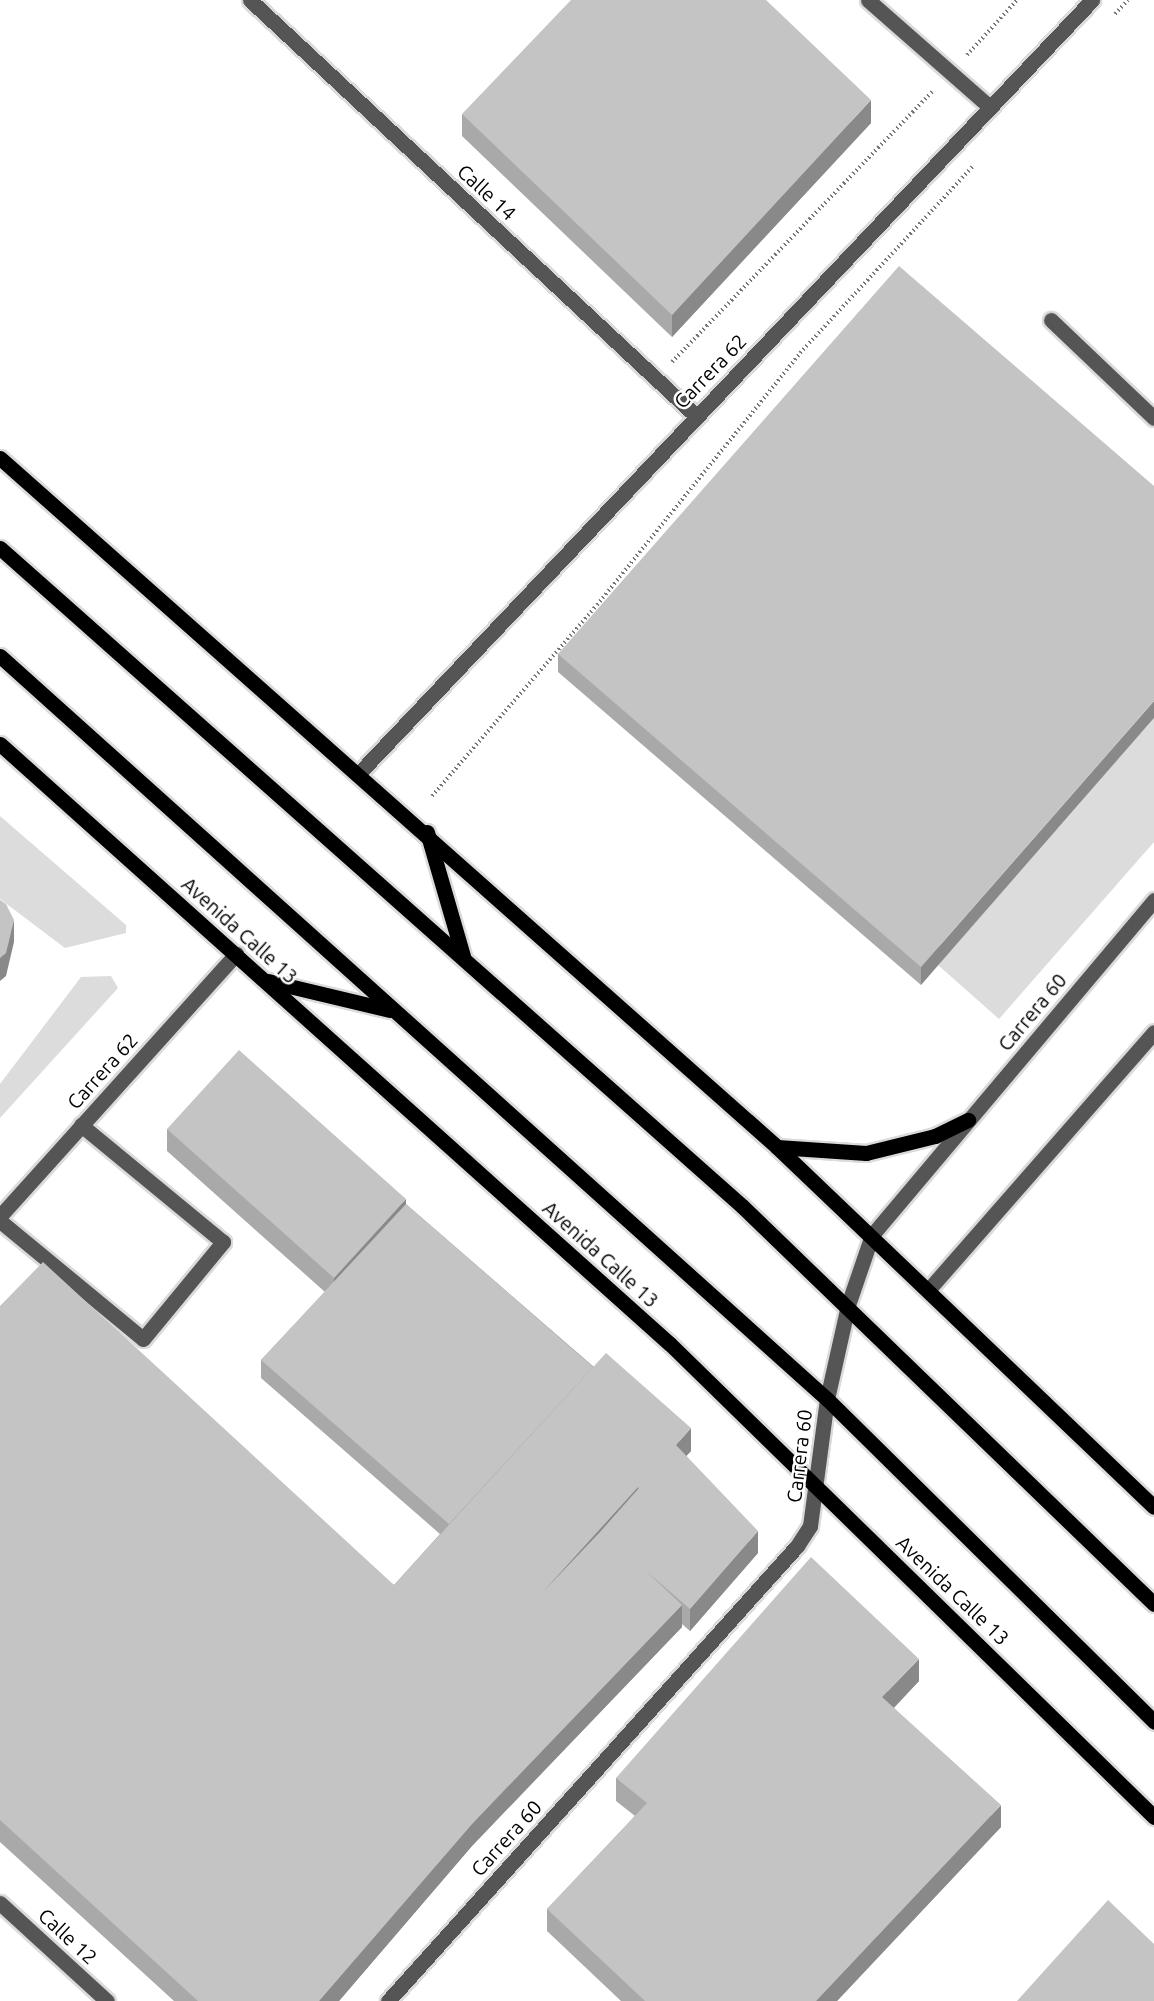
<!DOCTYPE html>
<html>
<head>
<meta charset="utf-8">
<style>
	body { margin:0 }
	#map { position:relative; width:1154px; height:2001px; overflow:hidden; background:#fff; font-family:Ubuntu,sans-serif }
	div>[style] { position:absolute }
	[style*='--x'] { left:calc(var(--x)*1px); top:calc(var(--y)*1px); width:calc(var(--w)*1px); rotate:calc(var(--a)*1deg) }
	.green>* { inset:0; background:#dcdcdc }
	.path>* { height:4px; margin-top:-2px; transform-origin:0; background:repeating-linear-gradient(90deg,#777 0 1.5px,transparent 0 4.5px) }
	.roads { filter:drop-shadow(2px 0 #dbdbdb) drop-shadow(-2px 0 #dbdbdb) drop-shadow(0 2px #dbdbdb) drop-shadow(0 -2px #dbdbdb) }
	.minor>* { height:15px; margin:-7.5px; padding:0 7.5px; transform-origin:7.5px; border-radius:7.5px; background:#555 }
	.major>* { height:15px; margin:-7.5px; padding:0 7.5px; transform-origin:7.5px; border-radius:7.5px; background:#000 }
	.wall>* { inset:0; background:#a9a9a9 }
	.shaded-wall>* { inset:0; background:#898989 }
	.building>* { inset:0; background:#c4c4c4 }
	span { translate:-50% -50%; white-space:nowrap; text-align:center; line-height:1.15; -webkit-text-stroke:5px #fff; paint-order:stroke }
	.street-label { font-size:20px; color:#000 }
</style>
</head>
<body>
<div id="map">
	<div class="green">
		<div style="clip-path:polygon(1154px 718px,1154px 842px,999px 1019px,938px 965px)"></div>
		<div style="clip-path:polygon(0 816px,126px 925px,126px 933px,65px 948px,0 899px)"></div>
		<div style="clip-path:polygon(111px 976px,118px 988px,0 1118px,0 1084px,81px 977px)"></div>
	</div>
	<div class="path">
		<div style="--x:1115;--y:14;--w:19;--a:-47"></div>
		<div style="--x:967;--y:55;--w:74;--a:-47.7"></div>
		<div style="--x:672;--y:362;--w:376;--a:-46.1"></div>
		<div style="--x:432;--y:796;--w:252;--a:-49.2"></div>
		<div style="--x:597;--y:605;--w:324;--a:-51.1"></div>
		<div style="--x:800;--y:353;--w:255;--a:-47.2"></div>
	</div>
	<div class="roads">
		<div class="minor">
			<div style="--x:250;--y:0;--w:610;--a:43.01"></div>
			<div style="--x:868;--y:0;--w:162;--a:41.3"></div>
			<div style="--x:1051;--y:320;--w:142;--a:43.6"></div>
			<div style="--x:360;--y:772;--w:1064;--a:-46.52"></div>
			<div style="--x:0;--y:1216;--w:353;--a:-48"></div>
			<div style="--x:0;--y:1221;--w:185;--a:39.5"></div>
			<div style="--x:143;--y:1339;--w:126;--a:-50.5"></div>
			<div style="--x:223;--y:1242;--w:184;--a:-140.5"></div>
			<div style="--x:930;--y:1288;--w:340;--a:-48.8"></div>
			<div style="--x:0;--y:1903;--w:145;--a:42.5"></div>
			<div style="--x:388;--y:2001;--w:612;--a:-48.05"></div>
			<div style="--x:797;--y:1546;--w:24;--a:-57"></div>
			<div style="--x:810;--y:1526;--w:128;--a:-82.4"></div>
			<div style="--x:827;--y:1399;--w:96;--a:-77.4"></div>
			<div style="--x:848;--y:1305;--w:74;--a:-71.1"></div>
			<div style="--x:872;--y:1235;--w:438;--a:-49.9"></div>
		</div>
		<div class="major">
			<div style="--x:0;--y:458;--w:1038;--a:41.56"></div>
			<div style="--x:777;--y:1147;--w:521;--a:43.68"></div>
			<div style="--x:0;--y:548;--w:992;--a:41.57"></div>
			<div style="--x:742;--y:1206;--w:573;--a:44.01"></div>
			<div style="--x:0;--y:656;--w:1112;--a:41.94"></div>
			<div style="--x:827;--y:1399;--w:460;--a:44.6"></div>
			<div style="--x:0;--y:744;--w:899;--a:41.85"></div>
			<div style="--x:670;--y:1344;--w:677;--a:44.34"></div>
			<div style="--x:427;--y:832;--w:129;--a:73.8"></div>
			<div style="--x:268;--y:981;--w:125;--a:13.4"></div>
			<div style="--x:777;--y:1147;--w:89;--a:3.9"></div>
			<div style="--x:866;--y:1153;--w:71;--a:-13.8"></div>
			<div style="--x:935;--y:1136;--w:37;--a:-26"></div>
		</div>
	</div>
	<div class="wall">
		<div style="clip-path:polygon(462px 114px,871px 123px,672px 337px,462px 136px)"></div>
		<div style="clip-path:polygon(1154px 486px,921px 985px,558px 672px,558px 654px)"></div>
		<div style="clip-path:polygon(167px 1129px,406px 1204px,691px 1451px,686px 1456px,758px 1553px,690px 1631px,682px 1624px,682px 1627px,472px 1846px,339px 2001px,174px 2001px,0 1842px,0 1306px,394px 1585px,440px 1534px,261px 1378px,261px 1360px,325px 1292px,167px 1151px)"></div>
		<div style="clip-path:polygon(919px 1681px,894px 1708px,1001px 1827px,837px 2001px,621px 2001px,547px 1931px,547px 1909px,635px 1816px,616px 1801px,616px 1778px)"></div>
	</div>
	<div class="shaded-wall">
		<div style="clip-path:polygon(871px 100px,871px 123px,672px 337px,672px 315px)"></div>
		<div style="clip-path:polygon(1154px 701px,1154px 718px,921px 985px,921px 967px)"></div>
		<div style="clip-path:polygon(14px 920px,14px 942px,6px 976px,0 981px,0 958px)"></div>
		<div style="clip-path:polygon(406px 1199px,406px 1221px,334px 1300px,334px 1278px)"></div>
		<div style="clip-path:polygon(691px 1428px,691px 1451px,676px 1467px,676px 1445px)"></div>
		<div style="clip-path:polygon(638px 1487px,638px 1510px,540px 1595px)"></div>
		<div style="clip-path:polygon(758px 1531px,758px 1553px,690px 1631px,690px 1609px)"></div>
		<div style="clip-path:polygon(682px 1605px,682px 1627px,472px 1846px,339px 2001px,319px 2001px,472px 1824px)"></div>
		<div style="clip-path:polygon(919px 1659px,919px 1681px,882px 1720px,882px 1697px)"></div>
		<div style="clip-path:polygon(1001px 1805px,1001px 1827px,837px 2001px,816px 2001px)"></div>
	</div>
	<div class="building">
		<div style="clip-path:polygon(571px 0,766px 0,871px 100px,672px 315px,462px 114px)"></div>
		<div style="clip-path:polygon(899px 266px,1154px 486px,1154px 701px,921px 967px,558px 654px)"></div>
		<div style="clip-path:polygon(0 900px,6px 904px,14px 920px,6px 953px,0 958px)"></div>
		<div style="clip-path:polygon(239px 1050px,406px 1199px,334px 1278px,167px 1129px)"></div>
		<div style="clip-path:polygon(406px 1204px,593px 1367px,449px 1524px,261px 1360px)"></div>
		<div style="clip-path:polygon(evenodd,43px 1262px,394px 1585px,606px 1353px,691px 1428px,676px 1445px,758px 1531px,690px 1609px,645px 1570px,682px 1605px,472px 1824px,319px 2001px,198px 2001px,0 1820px,0 1306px,43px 1262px,638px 1487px,639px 1488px,600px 1532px,540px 1595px,638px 1487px)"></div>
		<div style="clip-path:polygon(811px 1557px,919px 1659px,882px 1697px,1001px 1805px,816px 2001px,645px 2001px,547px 1909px,647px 1803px,616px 1778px)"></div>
		<div style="clip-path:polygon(1108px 1900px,1154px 1944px,1154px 2001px,1017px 2001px)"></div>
	</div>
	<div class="street-label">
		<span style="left:487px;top:192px;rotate:43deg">Calle 14</span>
		<span style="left:710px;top:371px;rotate:-46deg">Carrera 62</span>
		<span style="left:240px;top:930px;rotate:42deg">Avenida Calle 13</span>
		<span style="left:1032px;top:1012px;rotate:-50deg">Carrera 60</span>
		<span style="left:102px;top:1071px;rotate:-48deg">Carrera 62</span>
		<span style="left:601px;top:1254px;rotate:42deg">Avenida Calle 13</span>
		<span style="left:799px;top:1456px;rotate:-83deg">Carrera 60</span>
		<span style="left:953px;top:1590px;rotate:44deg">Avenida Calle 13</span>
		<span style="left:506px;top:1838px;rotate:-48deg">Carrera 60</span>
		<span style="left:68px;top:1936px;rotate:43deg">Calle 12</span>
	</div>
</div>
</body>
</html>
